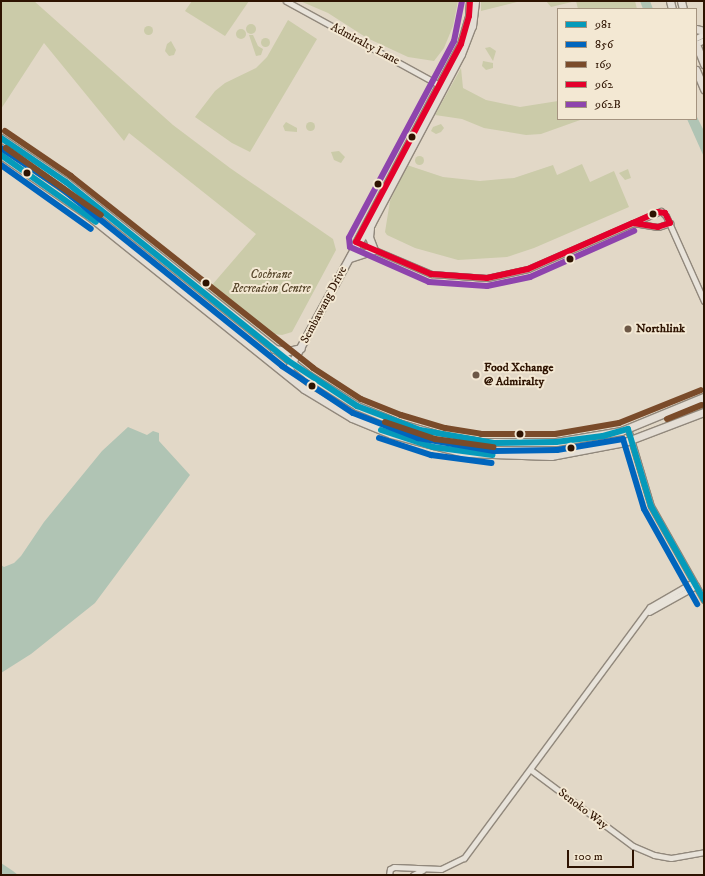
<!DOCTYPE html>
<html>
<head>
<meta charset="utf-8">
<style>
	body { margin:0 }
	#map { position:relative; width:705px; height:876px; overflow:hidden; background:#e2d8c7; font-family:"IM FELL DW Pica",serif }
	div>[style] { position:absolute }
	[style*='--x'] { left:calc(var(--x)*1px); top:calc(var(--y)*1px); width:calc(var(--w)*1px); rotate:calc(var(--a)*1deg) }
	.green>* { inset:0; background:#cbcba9 }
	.round { border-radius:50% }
	.water>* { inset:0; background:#b0c4b4 }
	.roads { filter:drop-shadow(1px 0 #91887c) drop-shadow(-1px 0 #91887c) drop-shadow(0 1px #91887c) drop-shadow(0 -1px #91887c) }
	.minor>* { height:5px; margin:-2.5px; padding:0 2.5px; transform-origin:2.5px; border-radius:2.5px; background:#e8e3da }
	.major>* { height:7px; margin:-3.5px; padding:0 3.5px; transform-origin:3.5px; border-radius:3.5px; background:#e4ded5 }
	.bus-1>* { height:6px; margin:-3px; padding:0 3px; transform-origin:3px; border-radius:3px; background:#059aba }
	.bus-2>* { height:6px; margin:-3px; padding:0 3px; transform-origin:3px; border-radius:3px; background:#0065bd }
	.bus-3>* { height:6px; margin:-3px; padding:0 3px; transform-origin:3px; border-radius:3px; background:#7a4b2a }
	.bus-4>* { height:6px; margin:-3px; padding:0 3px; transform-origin:3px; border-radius:3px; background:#e4002b }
	.bus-5>* { height:6px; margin:-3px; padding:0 3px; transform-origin:3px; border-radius:3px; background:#8e44ad }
	.dots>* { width:11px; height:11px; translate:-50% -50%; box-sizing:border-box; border:2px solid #f3e8d3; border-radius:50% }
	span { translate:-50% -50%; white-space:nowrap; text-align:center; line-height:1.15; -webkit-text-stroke:4px #f3e8d3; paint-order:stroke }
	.street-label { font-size:12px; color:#2e1301 }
	.park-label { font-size:12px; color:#58472c; font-style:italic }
	.poi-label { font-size:12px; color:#2e1301; font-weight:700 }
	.left { translate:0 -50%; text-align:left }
	.frame { position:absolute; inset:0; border:2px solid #2e1301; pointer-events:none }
	.legend { position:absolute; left:557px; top:8px; width:140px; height:112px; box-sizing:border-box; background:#f3e8d3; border:1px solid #a4937f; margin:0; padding:5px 7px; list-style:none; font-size:12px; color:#2e1301 }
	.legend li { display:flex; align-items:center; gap:8px; height:20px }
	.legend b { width:20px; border:1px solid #a4937f }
	.scale { position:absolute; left:567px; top:850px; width:67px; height:18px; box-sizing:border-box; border:2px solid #2e1301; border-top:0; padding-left:5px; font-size:12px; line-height:14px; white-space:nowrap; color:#2e1301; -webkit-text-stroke:3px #f3e8d3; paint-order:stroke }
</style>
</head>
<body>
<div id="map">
	<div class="green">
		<div style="clip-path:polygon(1px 1px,34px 1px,173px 125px,230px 168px,333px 239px,336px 250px,292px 332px,282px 335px,265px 333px,217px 297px,219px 290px,212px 285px,256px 234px,129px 133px,124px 141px,44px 43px,1px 109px)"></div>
		<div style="clip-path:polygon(192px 1px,249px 1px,225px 36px,185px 11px)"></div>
		<div style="clip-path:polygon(300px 1px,458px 1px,453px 26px,444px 48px,434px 61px,408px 57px,367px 38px,328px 13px)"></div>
		<div style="clip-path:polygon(481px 1px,521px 1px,481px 11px)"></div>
		<div style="clip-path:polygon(546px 1px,635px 1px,637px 9px,578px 9px,576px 1px,551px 7px)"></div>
		<div style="clip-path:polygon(288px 20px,317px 39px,250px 152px,232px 143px,195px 117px,215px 91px,225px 83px,256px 68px,267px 57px)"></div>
		<div class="round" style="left:246px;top:24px;width:10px;height:10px"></div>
		<div class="round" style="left:143.5px;top:25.5px;width:9px;height:9px"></div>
		<div class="round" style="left:236px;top:29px;width:10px;height:10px"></div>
		<div style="clip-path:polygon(249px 35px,253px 35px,258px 46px,263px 49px,261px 55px,256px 56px)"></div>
		<div class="round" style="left:260.5px;top:37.5px;width:9px;height:9px"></div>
		<div style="clip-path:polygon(171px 41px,176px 50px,174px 55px,169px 56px,165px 51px,167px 44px)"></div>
		<div style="clip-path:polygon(490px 47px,496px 51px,493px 61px,485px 48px)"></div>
		<div style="clip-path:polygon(483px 61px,493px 63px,493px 68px,486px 70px,482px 66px)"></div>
		<div style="clip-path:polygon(461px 68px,463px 88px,486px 100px,520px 107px,558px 101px,558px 119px,583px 119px,541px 134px,526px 135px,484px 128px,462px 119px,435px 115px)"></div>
		<div class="round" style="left:305.5px;top:121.5px;width:9px;height:9px"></div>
		<div style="clip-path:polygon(286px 122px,297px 128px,297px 132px,285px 131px,283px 126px)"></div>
		<div style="clip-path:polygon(441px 124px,444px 128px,441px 132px,436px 134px,431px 131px,433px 127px)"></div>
		<div style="clip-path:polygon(339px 151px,345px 157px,341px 163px,334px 160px,331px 152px)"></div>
		<div class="round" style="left:414.5px;top:155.5px;width:9px;height:9px"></div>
		<div style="clip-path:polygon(582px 164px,590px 182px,614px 171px,629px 207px,534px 248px,507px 257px,458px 260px,415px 248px,387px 235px,385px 232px,390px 201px,407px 165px,443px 177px,480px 181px,514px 178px,553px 165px,557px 175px)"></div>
		<div style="clip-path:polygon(628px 169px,631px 178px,625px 180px,619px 173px)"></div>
	</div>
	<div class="water">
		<div style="clip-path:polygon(640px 1px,650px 1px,653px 9px,643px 9px)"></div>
		<div style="clip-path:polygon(696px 115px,704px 131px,704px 157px,687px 119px,696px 119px)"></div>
		<div style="clip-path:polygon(128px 427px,147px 435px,153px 431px,159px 433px,159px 441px,190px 475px,95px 603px,31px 654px,1px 673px,1px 565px,4px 567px,14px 563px,21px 556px,44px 522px,102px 451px)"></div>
		<div style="clip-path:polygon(1px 863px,13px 871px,18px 875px,1px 875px)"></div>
	</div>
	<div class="roads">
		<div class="minor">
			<div style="--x:286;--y:1;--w:177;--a:28.7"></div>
			<div style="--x:696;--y:38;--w:9;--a:-27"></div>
			<div style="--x:696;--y:44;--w:9;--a:-27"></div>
			<div style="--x:633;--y:223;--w:25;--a:9"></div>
			<div style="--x:658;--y:227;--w:13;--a:-18"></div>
			<div style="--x:356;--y:242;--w:82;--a:23.1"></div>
			<div style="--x:431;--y:274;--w:56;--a:4.1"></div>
			<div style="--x:487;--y:278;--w:42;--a:-12.4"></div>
			<div style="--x:528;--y:269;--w:145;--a:-23.6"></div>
			<div style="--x:661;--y:211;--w:7;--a:45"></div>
			<div style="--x:666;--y:216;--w:93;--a:65.9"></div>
			<div style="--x:628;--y:429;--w:80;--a:73.4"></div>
			<div style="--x:651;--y:506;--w:108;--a:60.6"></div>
			<div style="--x:649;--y:612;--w:54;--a:-29"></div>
			<div style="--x:531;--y:770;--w:127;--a:36.7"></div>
			<div style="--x:633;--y:846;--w:23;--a:23"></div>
			<div style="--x:654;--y:855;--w:17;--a:10"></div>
			<div style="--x:671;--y:858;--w:34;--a:-10"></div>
			<div style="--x:389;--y:875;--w:6;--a:-81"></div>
			<div style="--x:390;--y:869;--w:4;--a:-27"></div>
			<div style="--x:394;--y:867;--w:47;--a:2.4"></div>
			<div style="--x:441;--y:869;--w:25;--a:-26"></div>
			<div style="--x:464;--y:858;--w:312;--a:-53.5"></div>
			<div style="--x:650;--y:607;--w:50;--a:-30.2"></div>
			<div style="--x:413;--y:875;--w:11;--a:-27"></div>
		</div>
		<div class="major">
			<div style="--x:670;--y:1;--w:8;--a:76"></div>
			<div style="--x:681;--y:1;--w:8;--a:76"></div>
			<div style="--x:696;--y:29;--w:8;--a:14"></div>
			<div style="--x:696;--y:44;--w:22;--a:68"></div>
			<div style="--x:696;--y:70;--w:21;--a:67"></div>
			<div style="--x:1;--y:138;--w:78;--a:34.1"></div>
			<div style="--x:66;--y:182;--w:310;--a:38.6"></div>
			<div style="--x:308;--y:375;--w:58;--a:32.3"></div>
			<div style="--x:357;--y:406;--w:44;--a:22.5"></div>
			<div style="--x:398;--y:423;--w:47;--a:16.1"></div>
			<div style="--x:443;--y:436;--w:37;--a:9"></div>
			<div style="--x:480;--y:442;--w:76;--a:0"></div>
			<div style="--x:556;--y:442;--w:66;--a:-9.6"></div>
			<div style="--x:621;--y:431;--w:90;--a:-22.3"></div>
			<div style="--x:1;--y:155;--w:107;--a:34.7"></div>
			<div style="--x:89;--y:216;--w:276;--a:38.8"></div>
			<div style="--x:304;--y:389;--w:56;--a:31.1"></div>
			<div style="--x:352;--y:418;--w:42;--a:22.3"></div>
			<div style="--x:391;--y:434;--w:75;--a:14.6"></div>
			<div style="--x:464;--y:453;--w:87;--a:2"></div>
			<div style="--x:551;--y:456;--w:75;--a:-10.7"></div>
			<div style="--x:625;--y:442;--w:85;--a:-20.8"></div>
			<div style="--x:355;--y:245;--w:227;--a:-62.2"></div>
			<div style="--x:461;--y:44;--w:29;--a:-74"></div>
			<div style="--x:469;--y:16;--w:15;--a:-86"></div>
			<div style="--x:350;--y:258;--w:25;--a:-18"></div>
			<div style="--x:374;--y:250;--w:14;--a:-111"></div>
			<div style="--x:369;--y:237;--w:9;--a:-84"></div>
			<div style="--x:274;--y:349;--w:14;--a:8"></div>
			<div style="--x:288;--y:351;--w:13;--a:-13"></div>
			<div style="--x:294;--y:380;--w:13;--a:-113"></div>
			<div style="--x:289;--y:368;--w:138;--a:-61.4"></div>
			<div style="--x:355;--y:247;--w:28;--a:-55"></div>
			<div style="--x:371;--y:224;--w:192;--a:-62.1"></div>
			<div style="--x:461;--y:54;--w:30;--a:-69"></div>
			<div style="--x:472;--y:26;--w:25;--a:-83"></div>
		</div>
	</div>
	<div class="bus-1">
		<div style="--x:1;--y:138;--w:78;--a:34.1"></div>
		<div style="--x:66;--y:182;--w:284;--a:38.8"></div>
		<div style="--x:287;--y:360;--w:84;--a:33.3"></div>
		<div style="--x:357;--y:406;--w:67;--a:20.9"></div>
		<div style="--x:420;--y:430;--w:75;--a:10"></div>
		<div style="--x:494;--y:443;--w:62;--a:-0.9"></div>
		<div style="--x:556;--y:442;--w:47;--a:-7.3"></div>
		<div style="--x:603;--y:436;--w:26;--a:-16"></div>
		<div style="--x:628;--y:429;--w:80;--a:73.4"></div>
		<div style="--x:651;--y:506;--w:108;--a:60.6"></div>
		<div style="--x:1;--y:155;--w:116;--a:35.2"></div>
		<div style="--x:381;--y:430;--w:55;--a:18.1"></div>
		<div style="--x:433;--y:447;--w:60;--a:7.7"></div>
	</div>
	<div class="bus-2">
		<div style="--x:1;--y:148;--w:72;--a:33.7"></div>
		<div style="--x:61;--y:188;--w:284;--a:38.8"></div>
		<div style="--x:282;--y:366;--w:85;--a:33.5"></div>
		<div style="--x:353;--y:413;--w:70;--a:21"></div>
		<div style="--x:418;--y:438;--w:77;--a:9.7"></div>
		<div style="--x:494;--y:451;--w:63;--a:-0.9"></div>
		<div style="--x:557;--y:450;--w:67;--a:-9.5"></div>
		<div style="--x:623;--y:439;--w:73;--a:73.3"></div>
		<div style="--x:644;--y:509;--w:109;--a:60.8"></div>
		<div style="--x:1;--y:165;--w:110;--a:35.4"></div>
		<div style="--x:379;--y:438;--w:55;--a:18.1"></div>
		<div style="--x:431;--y:455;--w:61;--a:7.6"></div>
	</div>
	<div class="bus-3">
		<div style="--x:5;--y:131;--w:80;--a:34.3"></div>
		<div style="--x:71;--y:176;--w:309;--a:38.4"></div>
		<div style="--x:313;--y:368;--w:57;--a:32.9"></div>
		<div style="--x:361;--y:399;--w:43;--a:21.8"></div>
		<div style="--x:401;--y:415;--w:46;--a:16.5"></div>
		<div style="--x:445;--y:428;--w:36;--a:9"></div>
		<div style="--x:481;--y:434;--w:74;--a:0"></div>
		<div style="--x:555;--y:434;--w:65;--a:-9.8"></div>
		<div style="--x:619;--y:423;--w:88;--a:-21.9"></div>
		<div style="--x:6;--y:148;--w:116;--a:35.2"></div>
		<div style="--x:667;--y:419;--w:37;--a:-22"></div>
		<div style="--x:385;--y:422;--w:53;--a:18.8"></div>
		<div style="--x:435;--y:439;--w:59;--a:7.9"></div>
	</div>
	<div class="bus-4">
		<div style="--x:470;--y:1;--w:15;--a:94"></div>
		<div style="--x:469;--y:16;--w:29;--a:106"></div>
		<div style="--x:461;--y:44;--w:224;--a:117.9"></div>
		<div style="--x:356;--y:242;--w:82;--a:23.1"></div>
		<div style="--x:431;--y:274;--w:56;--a:4.1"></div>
		<div style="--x:487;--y:278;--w:42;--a:-12.4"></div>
		<div style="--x:528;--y:269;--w:115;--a:-23.7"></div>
		<div style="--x:658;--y:212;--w:7;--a:8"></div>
		<div style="--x:665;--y:213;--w:11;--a:63"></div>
		<div style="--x:670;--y:223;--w:13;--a:162"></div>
		<div style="--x:658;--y:227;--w:25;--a:-171"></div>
		<div style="--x:633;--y:223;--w:27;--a:-24"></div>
	</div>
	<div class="bus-5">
		<div style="--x:462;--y:1;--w:41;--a:101.3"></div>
		<div style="--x:454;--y:41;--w:223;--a:118.1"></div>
		<div style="--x:349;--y:238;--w:9;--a:84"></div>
		<div style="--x:350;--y:247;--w:86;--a:23.9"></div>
		<div style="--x:429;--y:282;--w:58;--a:3.9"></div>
		<div style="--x:487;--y:286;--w:44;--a:-11.8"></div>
		<div style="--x:530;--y:277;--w:114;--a:-23.9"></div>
	</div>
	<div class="dots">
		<div style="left:412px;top:137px;background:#2e1301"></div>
		<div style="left:27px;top:173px;background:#2e1301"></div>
		<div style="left:378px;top:184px;background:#2e1301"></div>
		<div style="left:653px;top:214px;background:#2e1301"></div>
		<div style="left:570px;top:259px;background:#2e1301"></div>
		<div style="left:206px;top:283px;background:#2e1301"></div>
		<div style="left:628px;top:329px;background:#6d5846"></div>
		<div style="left:476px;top:375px;background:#6d5846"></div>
		<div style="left:312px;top:386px;background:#2e1301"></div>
		<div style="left:520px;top:434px;background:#2e1301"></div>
		<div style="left:571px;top:448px;background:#2e1301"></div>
	</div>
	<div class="street-label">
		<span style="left:365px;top:44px;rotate:28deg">Admiralty Lane</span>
		<span style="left:324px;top:305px;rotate:-62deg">Sembawang Drive</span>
		<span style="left:583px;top:809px;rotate:37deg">Senoko Way</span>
	</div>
	<div class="park-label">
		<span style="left:271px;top:282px">Cochrane<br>Recreation Centre</span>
	</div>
	<div class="poi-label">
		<span class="left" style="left:636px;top:329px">Northlink</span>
		<span class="left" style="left:484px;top:375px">Food Xchange<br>@ Admiralty</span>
	</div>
	<div class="frame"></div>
	<ul class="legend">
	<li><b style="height:5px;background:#059aba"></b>981</li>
	<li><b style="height:5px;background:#0065bd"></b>856</li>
	<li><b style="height:5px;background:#7a4b2a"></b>169</li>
	<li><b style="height:5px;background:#e4002b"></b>962</li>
	<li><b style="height:5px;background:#8e44ad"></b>962B</li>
	</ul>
	<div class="scale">100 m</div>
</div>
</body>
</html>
